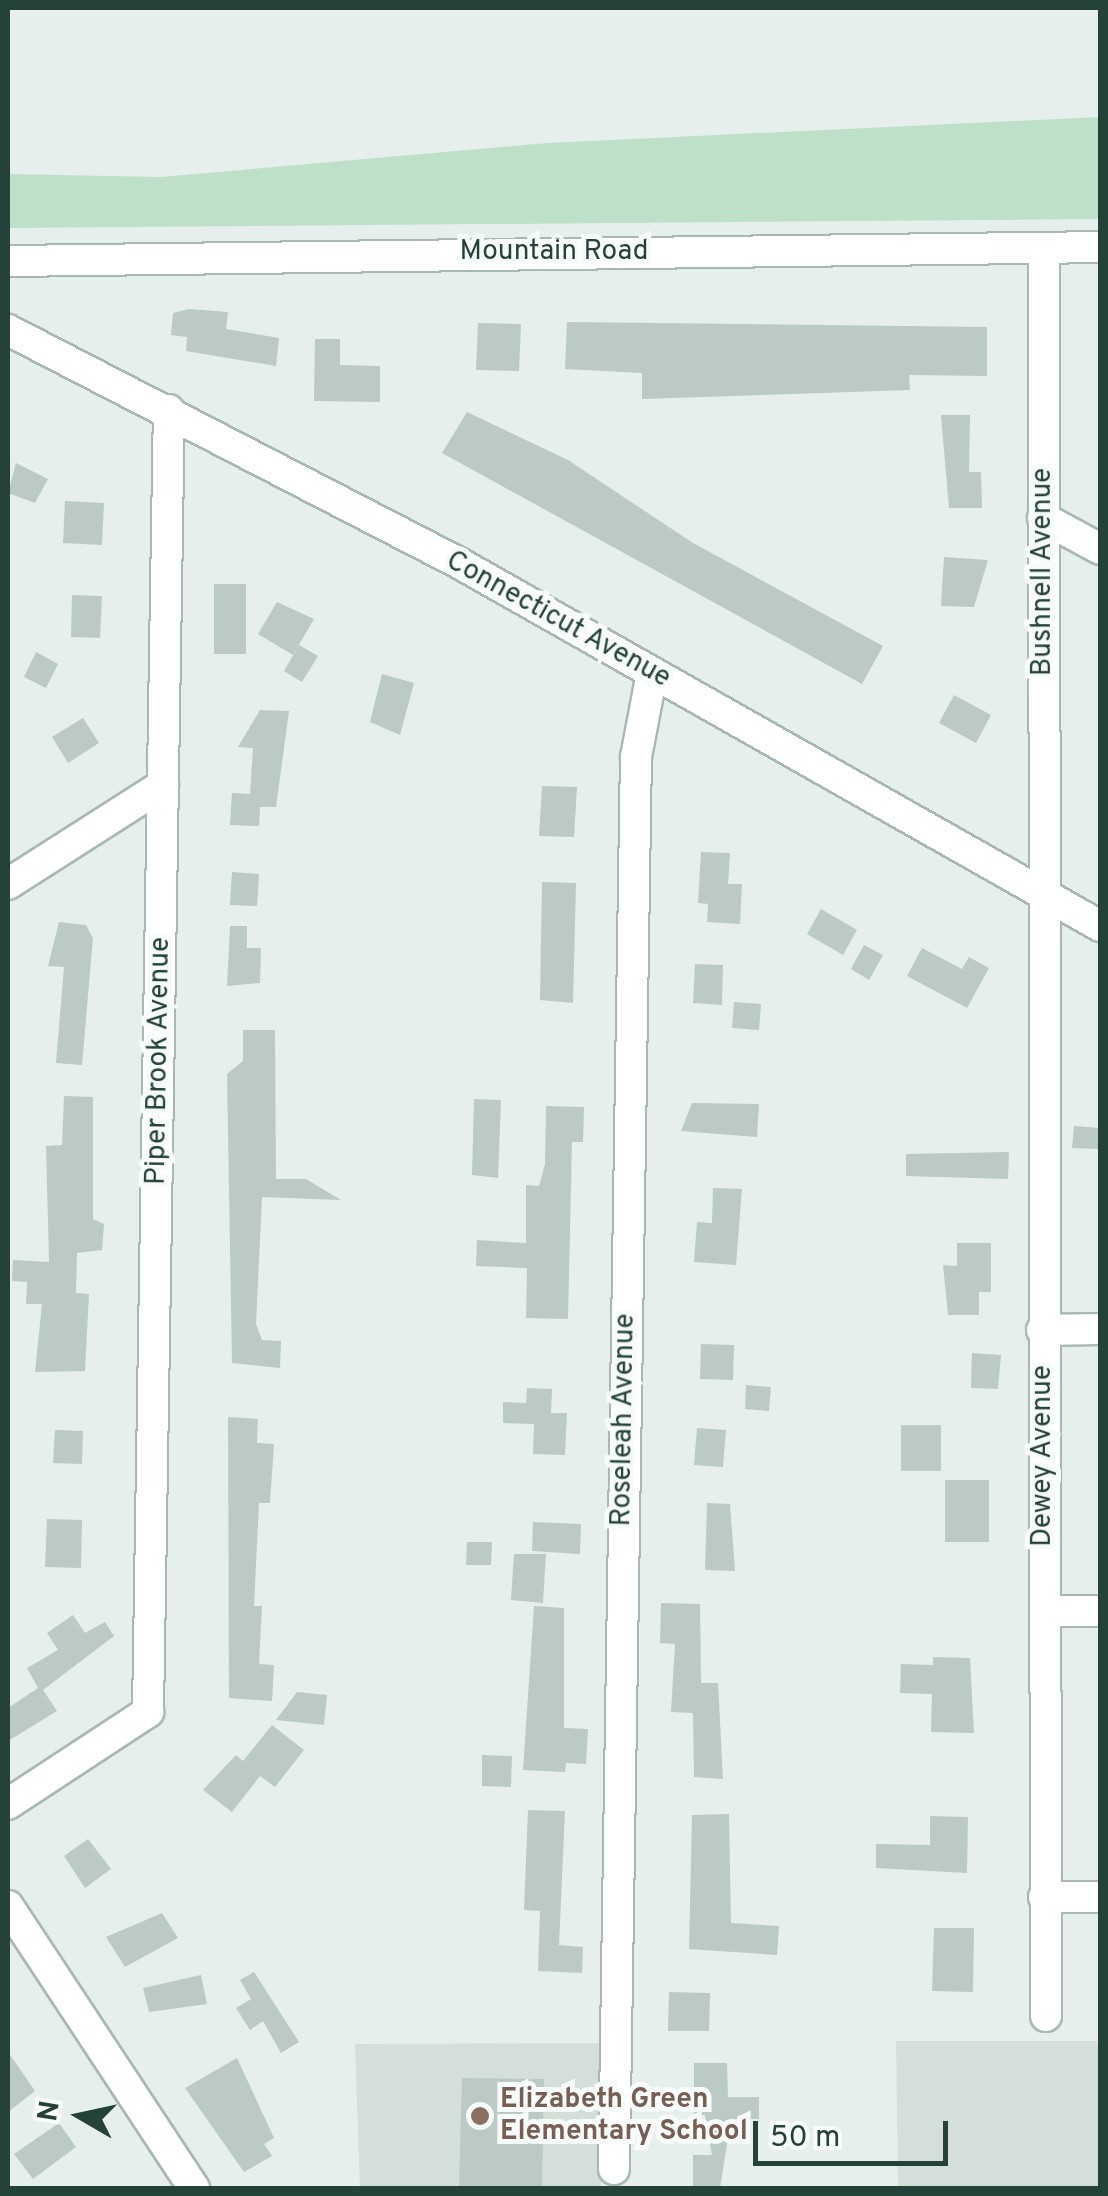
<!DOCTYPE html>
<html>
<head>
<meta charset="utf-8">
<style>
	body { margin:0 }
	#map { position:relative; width:1108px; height:2196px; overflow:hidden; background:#e6efeb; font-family:Overpass,sans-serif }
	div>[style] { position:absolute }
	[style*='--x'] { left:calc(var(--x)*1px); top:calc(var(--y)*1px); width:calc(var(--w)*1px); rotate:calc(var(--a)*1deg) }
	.built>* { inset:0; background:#d4dfda }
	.green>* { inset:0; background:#bfe0c8 }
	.building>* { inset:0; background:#bbcac4 }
	.roads { filter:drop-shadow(2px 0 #a8b8b2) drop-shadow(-2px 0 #a8b8b2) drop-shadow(0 2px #a8b8b2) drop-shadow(0 -2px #a8b8b2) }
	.minor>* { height:30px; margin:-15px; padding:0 15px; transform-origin:15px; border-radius:15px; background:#fff }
	.dots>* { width:28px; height:28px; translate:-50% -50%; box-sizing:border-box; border:5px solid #f7fbf9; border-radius:50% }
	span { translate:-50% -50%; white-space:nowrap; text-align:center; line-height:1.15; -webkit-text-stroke:10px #f7fbf9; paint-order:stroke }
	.street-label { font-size:28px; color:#24423a }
	.education-label { font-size:28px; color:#785e54; font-weight:700 }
	.left { translate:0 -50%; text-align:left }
	.frame { position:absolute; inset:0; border:10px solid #24423a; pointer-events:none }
	.north { position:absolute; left:30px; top:2066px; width:100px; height:100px; -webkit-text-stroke:8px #f7fbf9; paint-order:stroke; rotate:279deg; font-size:28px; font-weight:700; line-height:40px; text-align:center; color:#24423a }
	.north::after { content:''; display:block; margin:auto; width:35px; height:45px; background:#24423a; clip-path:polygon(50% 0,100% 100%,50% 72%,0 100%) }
	.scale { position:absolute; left:753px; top:2121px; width:195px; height:45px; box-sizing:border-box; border:5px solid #24423a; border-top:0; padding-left:12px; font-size:30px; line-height:35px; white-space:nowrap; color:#24423a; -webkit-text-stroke:8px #f7fbf9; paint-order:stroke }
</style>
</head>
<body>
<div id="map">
	<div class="built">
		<div style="clip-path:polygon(896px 2041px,1100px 2041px,1100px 2188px,898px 2188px)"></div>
		<div style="clip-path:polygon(603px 2043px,601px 2188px,360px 2188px,355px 2044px)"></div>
	</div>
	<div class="green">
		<div style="clip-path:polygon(1100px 117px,1100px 219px,8px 228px,8px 174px,161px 177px,548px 143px)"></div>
	</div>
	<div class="building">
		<div style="clip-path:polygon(189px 309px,228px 312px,226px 329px,279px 338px,276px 366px,186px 351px,187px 337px,171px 335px,173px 313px)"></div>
		<div style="clip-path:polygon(567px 322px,987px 327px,987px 376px,909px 375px,910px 390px,642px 399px,642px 373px,565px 369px)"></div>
		<div style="clip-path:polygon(478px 323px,521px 324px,519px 371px,476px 370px)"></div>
		<div style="clip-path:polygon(315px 339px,340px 339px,340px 365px,380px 366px,380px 402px,314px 401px)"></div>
		<div style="clip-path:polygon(467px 412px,568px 460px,693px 543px,883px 646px,862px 684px,442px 453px)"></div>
		<div style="clip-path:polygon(941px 415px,970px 415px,969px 472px,981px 472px,982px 508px,949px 508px)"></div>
		<div style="clip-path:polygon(16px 463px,48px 479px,35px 503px,8px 493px)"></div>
		<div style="clip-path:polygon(65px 501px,104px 503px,102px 545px,63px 543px)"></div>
		<div style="clip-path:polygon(944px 557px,988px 560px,974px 607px,941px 606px)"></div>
		<div style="clip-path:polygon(214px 584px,246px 584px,246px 654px,214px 654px)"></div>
		<div style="clip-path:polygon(72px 595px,102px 596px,100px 638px,71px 637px)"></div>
		<div style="clip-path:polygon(277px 602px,314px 619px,293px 655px,258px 634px)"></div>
		<div style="clip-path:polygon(299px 645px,318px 656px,302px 682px,284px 671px)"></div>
		<div style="clip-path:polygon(36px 652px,58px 664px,46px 688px,24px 677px)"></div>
		<div style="clip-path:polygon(382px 674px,414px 683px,400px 735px,370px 722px)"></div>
		<div style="clip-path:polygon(954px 695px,991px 715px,976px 743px,939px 723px)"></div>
		<div style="clip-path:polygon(260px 710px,289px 711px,276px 807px,260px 807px,259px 826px,230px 825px,232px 793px,250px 794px,253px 748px,238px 747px)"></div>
		<div style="clip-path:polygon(83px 718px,99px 743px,68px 763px,52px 737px)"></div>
		<div style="clip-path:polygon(542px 786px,577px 787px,574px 837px,539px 836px)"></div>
		<div style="clip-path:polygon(701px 852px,730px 853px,728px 884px,742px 884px,740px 924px,707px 922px,708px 904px,698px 903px)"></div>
		<div style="clip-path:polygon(232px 872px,259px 874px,257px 906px,230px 905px)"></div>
		<div style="clip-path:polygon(542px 882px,576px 883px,573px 1003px,540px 1000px)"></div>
		<div style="clip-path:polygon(821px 909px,857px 930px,843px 955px,807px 934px)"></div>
		<div style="clip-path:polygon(59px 922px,86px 925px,93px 938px,82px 1065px,56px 1063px,64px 967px,48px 966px)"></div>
		<div style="clip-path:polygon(230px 926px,247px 926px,247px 948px,261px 948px,260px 983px,227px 986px)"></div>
		<div style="clip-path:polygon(864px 945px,883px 955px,869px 980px,851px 969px)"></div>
		<div style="clip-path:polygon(922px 948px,962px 969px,969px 957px,989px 968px,967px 1008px,907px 976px)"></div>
		<div style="clip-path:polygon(695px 964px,723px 965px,722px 1005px,693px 1003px)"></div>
		<div style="clip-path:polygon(734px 1002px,761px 1004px,759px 1030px,732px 1028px)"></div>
		<div style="clip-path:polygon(243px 1030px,275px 1030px,276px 1179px,306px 1179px,341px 1200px,262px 1197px,256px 1324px,262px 1340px,281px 1341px,280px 1368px,232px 1363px,227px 1074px,243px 1061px)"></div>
		<div style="clip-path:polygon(64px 1096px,93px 1097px,93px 1219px,104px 1224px,102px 1250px,77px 1253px,76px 1293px,89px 1294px,85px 1371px,35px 1372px,42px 1304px,26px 1304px,27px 1282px,12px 1281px,13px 1260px,49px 1262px,46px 1146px,62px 1145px)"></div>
		<div style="clip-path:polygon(474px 1099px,501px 1100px,498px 1178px,472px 1175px)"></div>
		<div style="clip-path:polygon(692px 1103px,759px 1104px,757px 1137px,681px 1131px)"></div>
		<div style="clip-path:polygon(546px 1106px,584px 1107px,583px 1142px,572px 1142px,568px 1319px,526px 1318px,527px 1268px,476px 1266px,477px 1240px,526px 1243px,526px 1185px,539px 1186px,545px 1164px)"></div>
		<div style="clip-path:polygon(1074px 1126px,1100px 1128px,1100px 1149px,1072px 1148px)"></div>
		<div style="clip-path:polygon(1009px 1152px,1008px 1179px,906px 1176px,906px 1154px)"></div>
		<div style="clip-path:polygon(713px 1188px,742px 1189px,736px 1265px,694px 1262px,697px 1222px,712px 1223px)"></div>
		<div style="clip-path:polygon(957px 1243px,991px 1243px,991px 1292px,979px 1292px,979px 1315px,948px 1315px,943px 1265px,957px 1266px)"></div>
		<div style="clip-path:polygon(701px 1344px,734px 1345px,733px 1380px,700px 1379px)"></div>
		<div style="clip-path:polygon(972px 1353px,1001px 1355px,998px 1389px,971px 1388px)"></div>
		<div style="clip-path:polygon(746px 1385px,771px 1387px,769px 1411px,745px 1409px)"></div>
		<div style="clip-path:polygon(527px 1388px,552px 1389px,551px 1413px,567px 1413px,565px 1455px,533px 1454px,534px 1424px,503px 1423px,503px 1402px,526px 1403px)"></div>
		<div style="clip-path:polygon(228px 1417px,258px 1419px,257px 1443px,274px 1444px,270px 1503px,259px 1503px,254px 1606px,262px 1606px,259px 1664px,274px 1665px,272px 1701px,229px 1698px)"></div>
		<div style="clip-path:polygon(901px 1425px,941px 1425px,941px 1471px,901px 1471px)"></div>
		<div style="clip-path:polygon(697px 1428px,726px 1430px,723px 1467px,694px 1465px)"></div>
		<div style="clip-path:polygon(55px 1430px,83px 1431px,82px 1464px,53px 1463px)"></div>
		<div style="clip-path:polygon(945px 1480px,989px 1480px,989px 1542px,945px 1542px)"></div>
		<div style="clip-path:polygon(707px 1503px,730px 1504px,735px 1571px,705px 1570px)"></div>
		<div style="clip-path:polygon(47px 1519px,82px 1520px,81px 1568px,45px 1567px)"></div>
		<div style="clip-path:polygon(533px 1522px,581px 1524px,580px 1554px,532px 1551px)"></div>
		<div style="clip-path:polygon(467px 1542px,492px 1542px,491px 1565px,466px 1565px)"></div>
		<div style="clip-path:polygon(514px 1554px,546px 1554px,543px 1603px,511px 1600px)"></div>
		<div style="clip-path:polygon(661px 1603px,700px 1604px,701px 1683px,718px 1683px,723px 1779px,694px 1777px,693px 1713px,671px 1712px,675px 1644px,660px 1643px)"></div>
		<div style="clip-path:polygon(534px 1606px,564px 1608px,564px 1728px,588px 1729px,586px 1764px,566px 1763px,565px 1772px,523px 1770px)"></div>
		<div style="clip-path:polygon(73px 1615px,85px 1633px,105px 1622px,114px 1636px,43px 1690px,57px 1711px,8px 1741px,8px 1708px,38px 1688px,27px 1668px,58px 1650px,47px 1633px)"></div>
		<div style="clip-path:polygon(933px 1657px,970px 1658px,974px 1733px,931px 1732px,932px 1694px,900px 1693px,901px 1664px,933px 1665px)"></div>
		<div style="clip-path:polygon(297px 1692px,327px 1695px,324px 1725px,276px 1720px)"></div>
		<div style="clip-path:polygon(272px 1725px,304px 1750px,275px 1787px,260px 1776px,232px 1812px,203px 1790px,236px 1755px,243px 1761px)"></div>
		<div style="clip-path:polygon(482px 1755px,512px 1756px,511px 1787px,482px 1786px)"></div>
		<div style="clip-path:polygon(528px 1810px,565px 1811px,559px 1945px,583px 1947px,582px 1973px,538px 1971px,540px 1911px,524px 1910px)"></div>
		<div style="clip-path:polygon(729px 1814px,731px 1923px,779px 1926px,777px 1955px,689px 1949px,692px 1815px)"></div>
		<div style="clip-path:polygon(930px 1816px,968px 1817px,967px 1873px,876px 1868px,876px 1844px,930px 1845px)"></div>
		<div style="clip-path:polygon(88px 1839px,111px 1869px,85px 1888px,64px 1856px)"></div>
		<div style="clip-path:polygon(162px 1913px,178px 1938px,125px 1967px,106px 1937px)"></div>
		<div style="clip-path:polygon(934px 1928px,974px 1928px,973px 1992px,932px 1991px)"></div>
		<div style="clip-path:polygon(254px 1972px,299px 2042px,281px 2053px,263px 2021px,250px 2030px,236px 2008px,251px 1999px,240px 1980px)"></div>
		<div style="clip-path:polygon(201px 1975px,207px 2004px,149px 2012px,143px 1988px)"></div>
		<div style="clip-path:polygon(669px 1992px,710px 1993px,709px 2031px,668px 2031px)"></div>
		<div style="clip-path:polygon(8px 2052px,35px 2091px,8px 2112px)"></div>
		<div style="clip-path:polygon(237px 2058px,274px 2138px,264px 2144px,272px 2156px,244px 2172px,185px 2088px)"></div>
		<div style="clip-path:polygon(694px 2063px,727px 2063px,728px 2097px,759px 2097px,759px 2119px,731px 2119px,720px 2188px,693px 2188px,693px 2155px,712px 2155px,705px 2115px,694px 2115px)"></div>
		<div style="clip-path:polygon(462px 2078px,544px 2079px,542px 2188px,459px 2188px)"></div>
		<div style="clip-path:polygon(59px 2123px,76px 2147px,33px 2179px,14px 2154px)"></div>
	</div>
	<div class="roads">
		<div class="minor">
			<div style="--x:1044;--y:249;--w:1767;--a:89.94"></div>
			<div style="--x:8;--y:261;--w:1092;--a:-0.73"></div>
			<div style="--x:8;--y:330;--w:508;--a:27.32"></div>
			<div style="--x:459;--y:563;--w:737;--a:29.52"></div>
			<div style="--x:1043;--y:518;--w:65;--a:28.5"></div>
			<div style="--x:8;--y:884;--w:184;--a:-32.6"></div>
			<div style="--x:1042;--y:1330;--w:58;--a:-1"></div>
			<div style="--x:1045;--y:1611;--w:55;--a:0"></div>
			<div style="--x:8;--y:1804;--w:168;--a:-33.3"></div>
			<div style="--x:148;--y:1712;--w:1302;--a:-89.08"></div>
			<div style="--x:1044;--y:1897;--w:56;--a:0"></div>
			<div style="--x:8;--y:1906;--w:338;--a:56.6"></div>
			<div style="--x:614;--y:2169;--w:1412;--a:-89.11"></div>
			<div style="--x:636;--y:757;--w:86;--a:-79.2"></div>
		</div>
	</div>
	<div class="dots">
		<div style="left:480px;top:2116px;background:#8d6e63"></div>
	</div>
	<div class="street-label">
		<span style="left:554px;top:252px">Mountain Road</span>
		<span style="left:1043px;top:572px;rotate:-90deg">Bushnell Avenue</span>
		<span style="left:558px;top:620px;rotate:29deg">Connecticut Avenue</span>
		<span style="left:159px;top:1061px;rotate:-89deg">Piper Brook Avenue</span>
		<span style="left:624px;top:1420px;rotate:-89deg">Roseleah Avenue</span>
		<span style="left:1043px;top:1456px;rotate:-90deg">Dewey Avenue</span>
	</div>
	<div class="education-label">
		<span class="left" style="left:500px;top:2116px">Elizabeth Green<br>Elementary School</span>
	</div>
	<div class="frame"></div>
	<div class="north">N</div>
	<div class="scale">50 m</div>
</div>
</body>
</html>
